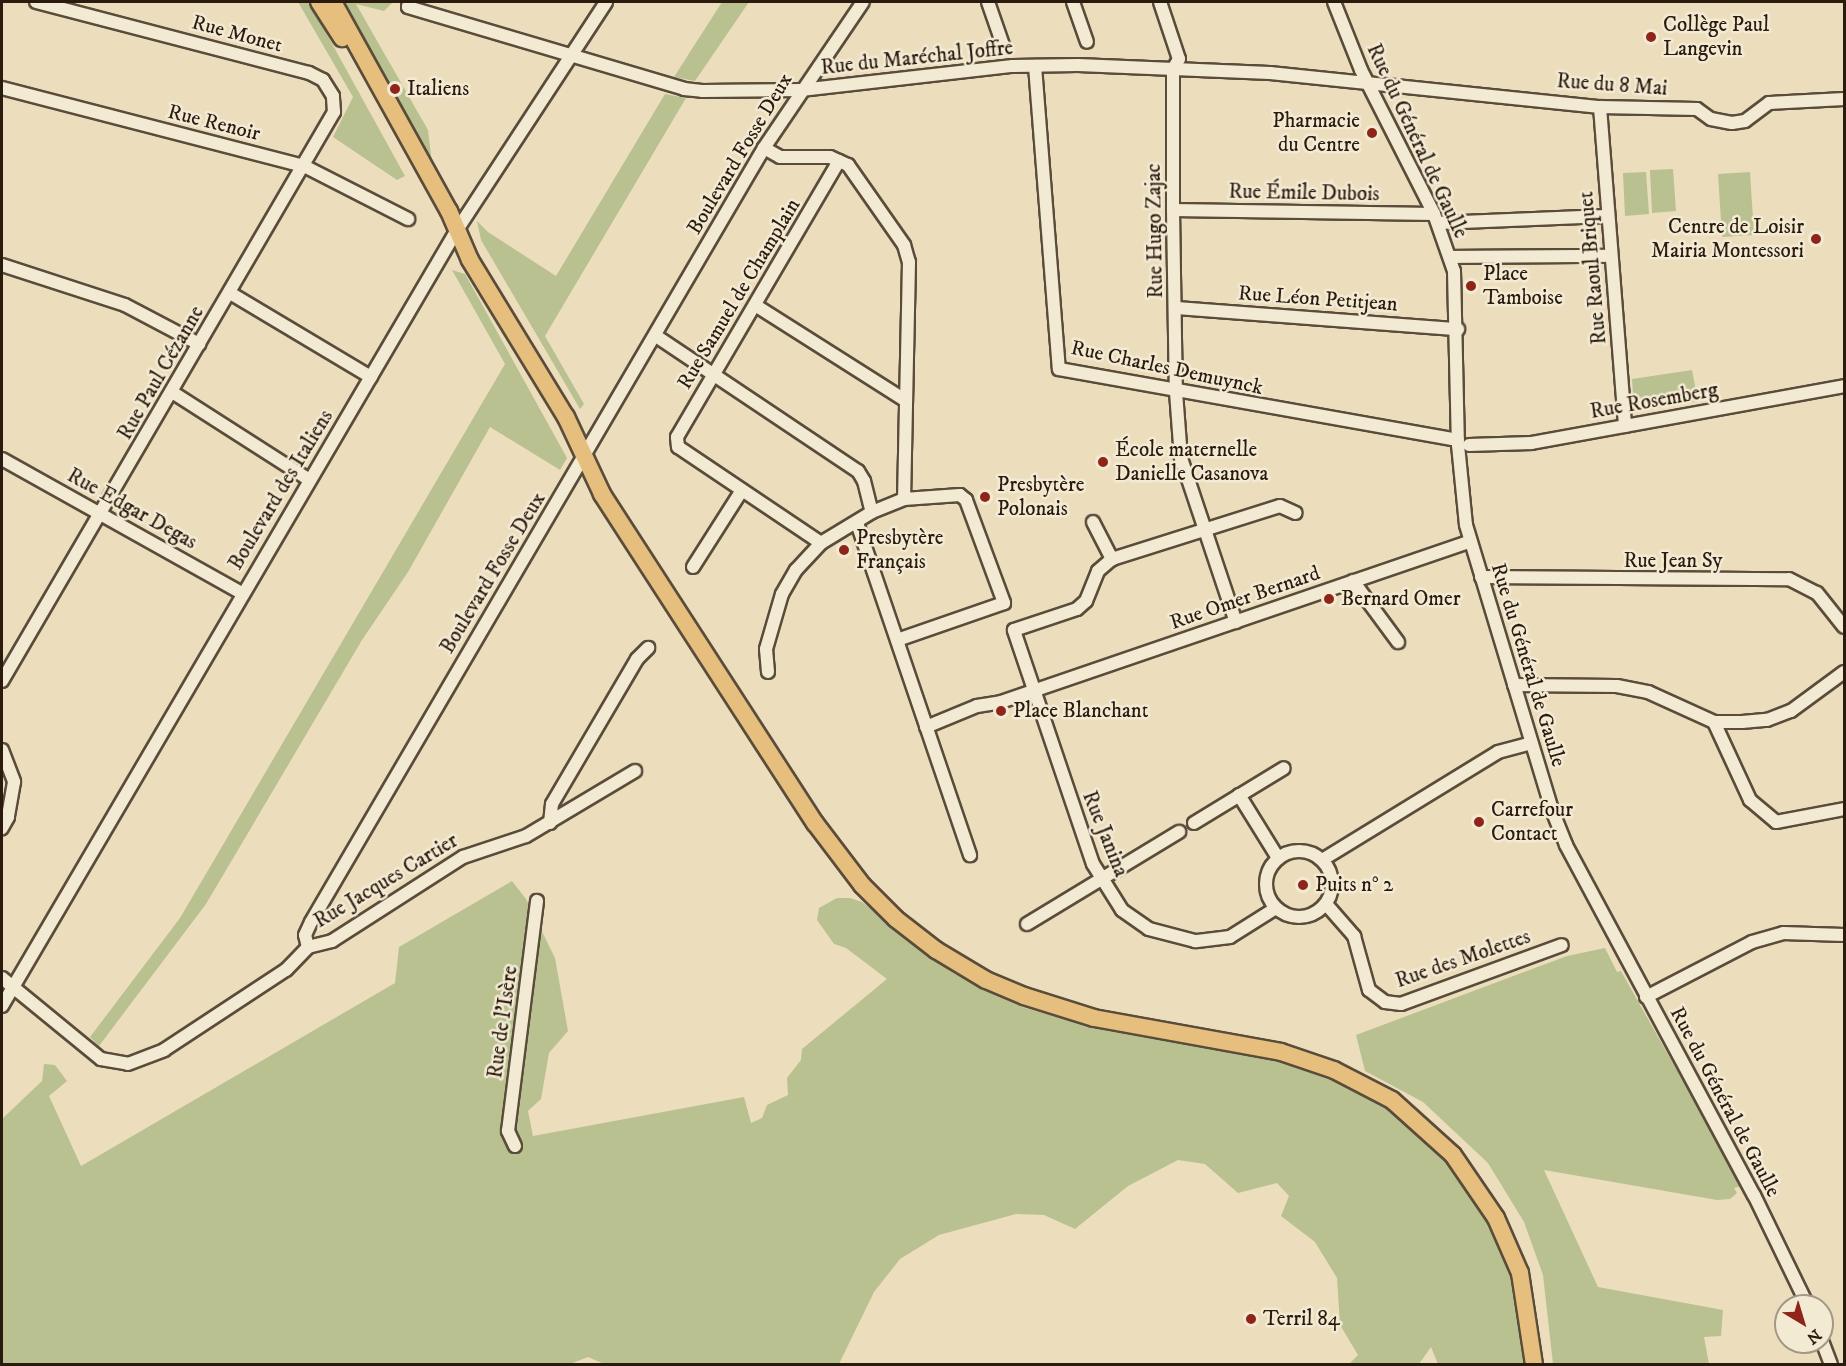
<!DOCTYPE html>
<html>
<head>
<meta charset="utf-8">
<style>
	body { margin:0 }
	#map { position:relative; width:1846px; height:1366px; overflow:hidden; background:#ecdebd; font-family:"IM FELL DW Pica",serif }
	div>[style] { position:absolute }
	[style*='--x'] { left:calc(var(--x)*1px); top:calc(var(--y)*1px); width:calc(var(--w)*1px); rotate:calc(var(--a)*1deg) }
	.green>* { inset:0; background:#b9c190 }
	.roads { filter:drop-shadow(2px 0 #5a4c3a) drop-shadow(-2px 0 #5a4c3a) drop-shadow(0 2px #5a4c3a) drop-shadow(0 -2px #5a4c3a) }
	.minor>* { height:12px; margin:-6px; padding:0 6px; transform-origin:6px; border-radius:6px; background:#f3ead4 }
	.minor>.ring { margin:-6px; padding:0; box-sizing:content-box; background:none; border:12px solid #f3ead4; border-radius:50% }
	.major>* { height:16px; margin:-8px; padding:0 8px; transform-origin:8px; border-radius:8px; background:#e6bf7e }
	.dots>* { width:16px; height:16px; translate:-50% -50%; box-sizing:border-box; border:3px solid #f3ead4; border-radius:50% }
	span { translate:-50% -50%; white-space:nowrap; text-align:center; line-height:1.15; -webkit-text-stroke:5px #f3ead4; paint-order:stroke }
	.poi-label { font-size:21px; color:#2a1b0e }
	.left { translate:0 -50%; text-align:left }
	.right { translate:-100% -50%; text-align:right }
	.street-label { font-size:21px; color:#2a1b0e }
	.frame { position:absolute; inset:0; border:3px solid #2a1b0e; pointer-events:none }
	.north { position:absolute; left:1774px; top:1294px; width:60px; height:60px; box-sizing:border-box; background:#f3ead4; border:2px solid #a39785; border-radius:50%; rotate:142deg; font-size:16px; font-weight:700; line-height:24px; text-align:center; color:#2a1b0e }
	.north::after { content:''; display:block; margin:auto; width:21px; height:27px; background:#8f2418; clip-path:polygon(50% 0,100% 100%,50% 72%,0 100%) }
</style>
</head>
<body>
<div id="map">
	<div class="green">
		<div style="clip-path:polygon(298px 2px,309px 2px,405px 176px,397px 180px,333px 137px,353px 97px)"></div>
		<div style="clip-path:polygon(341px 2px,393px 2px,384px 11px,356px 4px,428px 130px,432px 163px)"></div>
		<div style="clip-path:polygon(722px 2px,749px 2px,695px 81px,674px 77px)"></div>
		<div style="clip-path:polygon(665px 94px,686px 98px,545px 336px,584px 404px,580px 409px,481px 240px,477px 221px,488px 232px,556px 276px)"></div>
		<div style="clip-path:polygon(1673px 169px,1676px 211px,1652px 213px,1650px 170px)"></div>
		<div style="clip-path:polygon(1646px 172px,1649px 214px,1625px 216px,1623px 173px)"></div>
		<div style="clip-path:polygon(1750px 172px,1754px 235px,1722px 237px,1718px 174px)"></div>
		<div style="clip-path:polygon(452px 270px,465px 274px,469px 281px,567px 458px,560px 470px,490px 427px,408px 572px,362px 640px,206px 904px,99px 1046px,90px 1037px,180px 918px,505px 364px)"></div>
		<div style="clip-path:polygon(1692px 370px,1698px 401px,1634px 412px,1632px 379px)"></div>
		<div style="clip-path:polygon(512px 881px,526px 899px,555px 958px,568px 1031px,549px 1053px,541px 1099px,528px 1111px,533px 1136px,744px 1097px,751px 1123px,762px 1118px,767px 1105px,788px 1095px,787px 1078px,801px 1060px,802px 1049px,887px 979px,846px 948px,834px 944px,817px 920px,819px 908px,837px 898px,850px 898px,862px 902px,953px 973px,1022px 1007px,1103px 1030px,1279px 1061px,1360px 1091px,1388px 1106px,1456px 1169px,1477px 1199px,1508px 1260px,1521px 1303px,1526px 1364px,1438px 1364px,1431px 1347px,1419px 1364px,1349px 1364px,1358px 1355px,1340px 1325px,1337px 1278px,1315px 1242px,1281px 1216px,1289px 1196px,1277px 1183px,1238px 1193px,1205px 1164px,1178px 1160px,1128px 1186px,1075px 1229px,1044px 1215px,1016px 1214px,939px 1235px,900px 1259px,874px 1292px,839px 1364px,604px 1364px,588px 1357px,570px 1364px,2px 1364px,2px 1119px,42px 1081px,44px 1064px,55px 1065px,67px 1081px,49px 1096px,81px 1166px,395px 983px,399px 947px)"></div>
		<div style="clip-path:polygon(1605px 948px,1617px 972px,1621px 971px,1742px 1186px,1734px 1188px,1737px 1193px,1730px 1199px,1717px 1200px,1544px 1170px,1598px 1287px,1723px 1310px,1721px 1336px,1704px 1337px,1709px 1364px,1553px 1364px,1543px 1275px,1524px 1222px,1488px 1163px,1423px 1102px,1365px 1071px,1356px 1035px,1567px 956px)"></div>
	</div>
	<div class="roads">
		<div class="minor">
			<div style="--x:409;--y:2;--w:5;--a:101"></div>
			<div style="--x:408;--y:7;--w:288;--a:16.5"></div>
			<div style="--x:684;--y:89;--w:18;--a:6"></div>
			<div style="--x:702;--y:91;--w:99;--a:-0.6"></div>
			<div style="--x:801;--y:90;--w:213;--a:-6.5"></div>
			<div style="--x:1013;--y:66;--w:65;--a:-0.9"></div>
			<div style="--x:1078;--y:65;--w:192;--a:2.4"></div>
			<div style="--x:1270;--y:73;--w:332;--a:5.9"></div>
			<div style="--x:1600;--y:107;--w:97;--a:1.2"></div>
			<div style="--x:1697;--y:109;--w:17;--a:36"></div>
			<div style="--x:1711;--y:119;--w:21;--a:11"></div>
			<div style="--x:1732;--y:123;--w:13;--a:-9"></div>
			<div style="--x:1745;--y:121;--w:30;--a:-37"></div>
			<div style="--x:1769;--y:103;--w:75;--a:-3.1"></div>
			<div style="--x:988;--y:2;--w:46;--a:70.8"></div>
			<div style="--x:1073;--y:2;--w:42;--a:70.7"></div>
			<div style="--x:1160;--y:2;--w:60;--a:71.6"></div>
			<div style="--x:1179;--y:59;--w:12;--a:121"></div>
			<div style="--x:1173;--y:69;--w:141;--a:90"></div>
			<div style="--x:1173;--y:210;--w:182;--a:89.1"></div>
			<div style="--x:1176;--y:392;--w:66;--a:85.7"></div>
			<div style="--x:1181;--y:458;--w:173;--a:71.5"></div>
			<div style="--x:1334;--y:2;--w:73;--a:68.3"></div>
			<div style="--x:1361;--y:70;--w:161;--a:63.1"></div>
			<div style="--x:1434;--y:214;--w:60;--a:70.7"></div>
			<div style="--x:1454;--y:271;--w:174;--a:88.7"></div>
			<div style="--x:1458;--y:445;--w:80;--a:84.3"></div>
			<div style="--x:1466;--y:525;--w:298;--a:73.2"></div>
			<div style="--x:1552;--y:810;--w:38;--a:68"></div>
			<div style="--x:1566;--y:845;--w:397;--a:61.8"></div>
			<div style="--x:1754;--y:1195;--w:123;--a:64.1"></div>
			<div style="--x:1035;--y:66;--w:304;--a:85.5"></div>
			<div style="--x:1059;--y:369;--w:405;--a:10.1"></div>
			<div style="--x:2;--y:88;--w:312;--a:14.5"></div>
			<div style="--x:304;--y:166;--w:117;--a:27"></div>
			<div style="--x:1600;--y:107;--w:320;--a:85.5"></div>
			<div style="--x:764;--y:148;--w:18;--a:29"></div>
			<div style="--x:780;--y:157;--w:50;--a:0"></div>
			<div style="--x:830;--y:157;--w:20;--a:24"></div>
			<div style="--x:848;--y:165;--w:98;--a:55"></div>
			<div style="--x:904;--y:245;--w:18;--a:74"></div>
			<div style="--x:909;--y:262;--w:237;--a:91.2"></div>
			<div style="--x:1173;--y:210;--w:261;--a:0.9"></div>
			<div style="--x:1438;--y:223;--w:168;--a:-2.4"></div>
			<div style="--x:1450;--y:257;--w:161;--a:-0.4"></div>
			<div style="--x:2;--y:265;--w:129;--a:18"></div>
			<div style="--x:125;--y:305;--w:84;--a:27.8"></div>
			<div style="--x:230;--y:293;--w:164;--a:30.8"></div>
			<div style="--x:755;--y:305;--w:179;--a:32.4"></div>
			<div style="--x:1176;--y:308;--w:283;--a:4.3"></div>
			<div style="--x:656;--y:336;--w:243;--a:33.8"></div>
			<div style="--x:858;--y:471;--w:12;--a:59"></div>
			<div style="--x:864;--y:481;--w:32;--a:76"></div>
			<div style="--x:172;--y:392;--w:161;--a:32.6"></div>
			<div style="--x:1469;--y:445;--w:62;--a:-1.8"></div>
			<div style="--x:1531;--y:443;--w:318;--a:-10.3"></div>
			<div style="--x:2;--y:459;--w:275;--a:29.2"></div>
			<div style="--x:1093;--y:522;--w:42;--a:62.8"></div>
			<div style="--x:857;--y:523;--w:351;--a:71.2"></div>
			<div style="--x:821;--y:543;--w:172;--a:-146.1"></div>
			<div style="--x:678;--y:447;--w:10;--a:-96"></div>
			<div style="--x:677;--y:437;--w:320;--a:-59.6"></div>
			<div style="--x:693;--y:567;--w:91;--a:-57.5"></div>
			<div style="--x:1481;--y:577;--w:308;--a:0.4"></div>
			<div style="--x:1789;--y:579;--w:31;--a:27"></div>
			<div style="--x:1817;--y:593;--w:43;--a:51.5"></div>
			<div style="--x:1353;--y:581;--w:76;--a:53.6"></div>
			<div style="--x:768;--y:672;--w:23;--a:-95"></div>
			<div style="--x:766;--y:649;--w:57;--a:-73.8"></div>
			<div style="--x:782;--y:594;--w:28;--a:-60"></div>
			<div style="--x:796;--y:570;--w:37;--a:-47"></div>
			<div style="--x:821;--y:543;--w:60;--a:-31.3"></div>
			<div style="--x:872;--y:512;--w:35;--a:-22"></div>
			<div style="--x:904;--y:499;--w:56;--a:-4.1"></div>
			<div style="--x:960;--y:495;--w:8;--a:40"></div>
			<div style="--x:966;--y:500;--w:110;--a:69.7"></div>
			<div style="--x:1004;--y:603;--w:113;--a:160.9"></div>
			<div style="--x:2;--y:681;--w:659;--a:-59.74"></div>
			<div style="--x:334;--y:112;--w:16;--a:-94"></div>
			<div style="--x:333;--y:96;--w:19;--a:-122"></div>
			<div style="--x:323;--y:80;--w:16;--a:-153"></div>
			<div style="--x:309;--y:73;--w:282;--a:-165.4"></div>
			<div style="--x:1514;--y:685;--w:103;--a:0.6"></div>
			<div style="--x:1617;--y:686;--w:32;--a:11"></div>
			<div style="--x:1648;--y:692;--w:72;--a:24.4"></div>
			<div style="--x:1714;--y:722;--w:28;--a:0"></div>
			<div style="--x:1742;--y:722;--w:25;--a:-5"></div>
			<div style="--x:1767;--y:720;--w:26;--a:-21"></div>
			<div style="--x:1791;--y:711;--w:66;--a:-36.3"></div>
			<div style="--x:1714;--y:722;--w:86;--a:65.2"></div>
			<div style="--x:1750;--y:800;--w:34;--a:40"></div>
			<div style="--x:1776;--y:822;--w:69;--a:-10.8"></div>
			<div style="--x:926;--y:727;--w:55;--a:-22.4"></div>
			<div style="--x:977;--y:706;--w:24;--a:-9"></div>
			<div style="--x:1001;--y:702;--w:495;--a:-18.9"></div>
			<div style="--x:2;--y:750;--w:34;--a:69"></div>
			<div style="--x:14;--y:782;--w:36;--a:100"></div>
			<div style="--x:8;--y:817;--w:13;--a:119"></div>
			<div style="--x:1239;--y:795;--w:74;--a:58.2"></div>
			<div style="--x:550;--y:823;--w:19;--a:-84"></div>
			<div style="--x:552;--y:804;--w:168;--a:-59.6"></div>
			<div style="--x:637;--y:659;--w:16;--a:-45"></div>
			<div style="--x:1194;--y:823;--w:105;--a:-31.4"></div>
			<div class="ring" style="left:1266px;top:851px;width:54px;height:54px"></div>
			<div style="--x:1322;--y:860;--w:206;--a:-31.5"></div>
			<div style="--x:1498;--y:752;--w:34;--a:-15"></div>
			<div style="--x:1326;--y:904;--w:43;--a:48.8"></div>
			<div style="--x:1354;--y:936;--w:56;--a:74.5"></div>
			<div style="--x:1369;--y:990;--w:20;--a:37"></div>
			<div style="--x:1385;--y:1002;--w:16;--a:7"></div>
			<div style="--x:1401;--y:1004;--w:171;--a:-20.1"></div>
			<div style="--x:1276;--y:908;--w:54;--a:147.8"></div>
			<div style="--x:1230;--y:937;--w:35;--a:173"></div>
			<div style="--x:1195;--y:941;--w:48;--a:-165.4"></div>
			<div style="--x:1149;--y:929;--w:33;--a:-145"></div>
			<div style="--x:1122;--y:910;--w:54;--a:-122.2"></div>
			<div style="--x:1093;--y:864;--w:247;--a:-108.7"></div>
			<div style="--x:1014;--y:630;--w:66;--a:-18.4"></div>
			<div style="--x:1077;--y:609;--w:12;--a:-42"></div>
			<div style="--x:1086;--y:601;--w:32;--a:-68"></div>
			<div style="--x:1098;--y:571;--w:18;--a:-41"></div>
			<div style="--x:1112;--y:559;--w:176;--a:-17.5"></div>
			<div style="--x:1280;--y:506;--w:17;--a:24"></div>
			<div style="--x:1027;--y:924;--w:178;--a:-31.2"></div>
			<div style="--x:308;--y:947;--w:25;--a:-14"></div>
			<div style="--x:332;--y:941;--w:156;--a:-32.7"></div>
			<div style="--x:463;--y:857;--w:66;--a:-18.4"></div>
			<div style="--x:526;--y:836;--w:127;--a:-30.8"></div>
			<div style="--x:2;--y:978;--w:128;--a:39.3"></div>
			<div style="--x:101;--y:1059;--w:27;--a:10"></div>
			<div style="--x:128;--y:1064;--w:39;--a:-21"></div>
			<div style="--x:164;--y:1050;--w:146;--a:-33.3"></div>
			<div style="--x:286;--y:970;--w:32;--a:-46"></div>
			<div style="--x:308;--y:947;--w:12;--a:-104"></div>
			<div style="--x:305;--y:935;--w:14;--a:-65"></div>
			<div style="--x:311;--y:922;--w:897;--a:-59.66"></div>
			<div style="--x:764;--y:148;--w:176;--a:-55.9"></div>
			<div style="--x:1646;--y:997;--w:119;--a:-27.4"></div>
			<div style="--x:1752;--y:942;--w:32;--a:-16"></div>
			<div style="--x:1783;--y:933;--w:61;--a:1.9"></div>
			<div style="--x:2;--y:1006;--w:900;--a:-59.62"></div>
			<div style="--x:457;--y:230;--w:272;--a:-56.8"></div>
			<div style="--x:515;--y:1146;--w:17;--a:-115"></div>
			<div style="--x:508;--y:1131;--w:232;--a:-82.8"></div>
			<div style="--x:1822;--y:1341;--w:25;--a:69"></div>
		</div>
		<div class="major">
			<div style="--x:319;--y:2;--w:43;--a:57.4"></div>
			<div style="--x:333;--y:2;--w:239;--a:61"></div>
			<div style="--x:449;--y:211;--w:53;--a:66.8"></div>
			<div style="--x:470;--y:260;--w:184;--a:58.6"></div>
			<div style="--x:566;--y:417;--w:85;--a:64.9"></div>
			<div style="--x:602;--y:494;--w:392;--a:57.1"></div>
			<div style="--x:815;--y:823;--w:78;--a:52.8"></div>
			<div style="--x:862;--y:885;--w:48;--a:45"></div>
			<div style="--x:896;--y:919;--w:51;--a:37.8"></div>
			<div style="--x:936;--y:950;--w:58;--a:31"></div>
			<div style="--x:986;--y:980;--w:41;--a:22.8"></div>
			<div style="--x:1024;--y:996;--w:73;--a:17.4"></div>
			<div style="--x:1094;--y:1018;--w:190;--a:10.3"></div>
			<div style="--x:1281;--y:1052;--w:56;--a:18.8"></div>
			<div style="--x:1334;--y:1070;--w:65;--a:27.3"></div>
			<div style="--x:1392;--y:1100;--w:82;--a:42"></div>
			<div style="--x:1453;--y:1155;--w:76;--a:55.7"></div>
			<div style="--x:1496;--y:1218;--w:60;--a:66.4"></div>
			<div style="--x:1520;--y:1273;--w:92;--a:81.3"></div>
		</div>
	</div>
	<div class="dots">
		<div style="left:1651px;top:37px;background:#8f2418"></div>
		<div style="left:395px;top:89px;background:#8f2418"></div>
		<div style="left:1372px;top:133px;background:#8f2418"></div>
		<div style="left:1816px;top:239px;background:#8f2418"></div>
		<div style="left:1471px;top:286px;background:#8f2418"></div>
		<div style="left:1103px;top:462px;background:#8f2418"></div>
		<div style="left:985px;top:497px;background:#8f2418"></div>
		<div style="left:844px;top:550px;background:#8f2418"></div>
		<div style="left:1329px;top:599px;background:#8f2418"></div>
		<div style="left:1001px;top:711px;background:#8f2418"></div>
		<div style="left:1479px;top:822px;background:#8f2418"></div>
		<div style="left:1303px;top:885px;background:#8f2418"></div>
		<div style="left:1251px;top:1319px;background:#8f2418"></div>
	</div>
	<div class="poi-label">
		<span class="left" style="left:1663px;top:37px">Collège Paul<br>Langevin</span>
		<span class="left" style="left:407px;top:89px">Italiens</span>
		<span class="right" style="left:1360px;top:133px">Pharmacie<br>du Centre</span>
		<span class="right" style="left:1804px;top:239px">Centre de Loisir<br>Mairia Montessori</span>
		<span class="left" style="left:1483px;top:286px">Place<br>Tamboise</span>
		<span class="left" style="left:1115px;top:462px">École maternelle<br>Danielle Casanova</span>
		<span class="left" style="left:997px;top:497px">Presbytère<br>Polonais</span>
		<span class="left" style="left:856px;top:550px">Presbytère<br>Français</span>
		<span class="left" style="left:1341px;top:599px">Bernard Omer</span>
		<span class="left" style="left:1013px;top:711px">Place Blanchant</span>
		<span class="left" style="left:1491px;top:822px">Carrefour<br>Contact</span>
		<span class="left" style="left:1315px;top:885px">Puits n° 2</span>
		<span class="left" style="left:1263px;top:1319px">Terril 84</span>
	</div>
	<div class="street-label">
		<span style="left:237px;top:34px;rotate:15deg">Rue Monet</span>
		<span style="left:917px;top:58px;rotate:-6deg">Rue du Maréchal Joffre</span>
		<span style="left:1612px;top:85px;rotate:4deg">Rue du 8 Mai</span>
		<span style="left:214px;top:123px;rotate:14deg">Rue Renoir</span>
		<span style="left:1417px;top:141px;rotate:65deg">Rue du Général de Gaulle</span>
		<span style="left:740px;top:154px;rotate:-59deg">Boulevard Fosse Deux</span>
		<span style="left:1304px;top:193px;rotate:1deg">Rue Émile Dubois</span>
		<span style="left:1155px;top:231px;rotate:-91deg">Rue Hugo Zajac</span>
		<span style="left:1593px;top:268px;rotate:-95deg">Rue Raoul Briquet</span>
		<span style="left:739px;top:294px;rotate:-59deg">Rue Samuel de Champlain</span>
		<span style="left:1318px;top:299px;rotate:4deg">Rue Léon Petitjean</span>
		<span style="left:1167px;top:368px;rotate:12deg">Rue Charles Demuynck</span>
		<span style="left:161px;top:373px;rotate:-60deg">Rue Paul Cézanne</span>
		<span style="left:1654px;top:401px;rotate:-10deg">Rue Rosemberg</span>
		<span style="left:281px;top:490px;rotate:-59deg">Boulevard des Italiens</span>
		<span style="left:132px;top:509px;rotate:29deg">Rue Edgar Degas</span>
		<span style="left:1673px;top:561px">Rue Jean Sy</span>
		<span style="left:493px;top:573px;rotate:-59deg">Boulevard Fosse Deux</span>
		<span style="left:1245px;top:598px;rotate:-19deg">Rue Omer Bernard</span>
		<span style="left:1528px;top:665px;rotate:73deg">Rue du Général de Gaulle</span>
		<span style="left:1105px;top:834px;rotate:68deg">Rue Janina</span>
		<span style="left:386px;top:881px;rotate:-31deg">Rue Jacques Cartier</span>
		<span style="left:1463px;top:959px;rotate:-19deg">Rue des Molettes</span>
		<span style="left:503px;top:1022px;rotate:-82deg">Rue de l'Isère</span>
		<span style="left:1725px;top:1102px;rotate:62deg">Rue du Général de Gaulle</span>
	</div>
	<div class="frame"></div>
	<div class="north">N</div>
</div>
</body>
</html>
